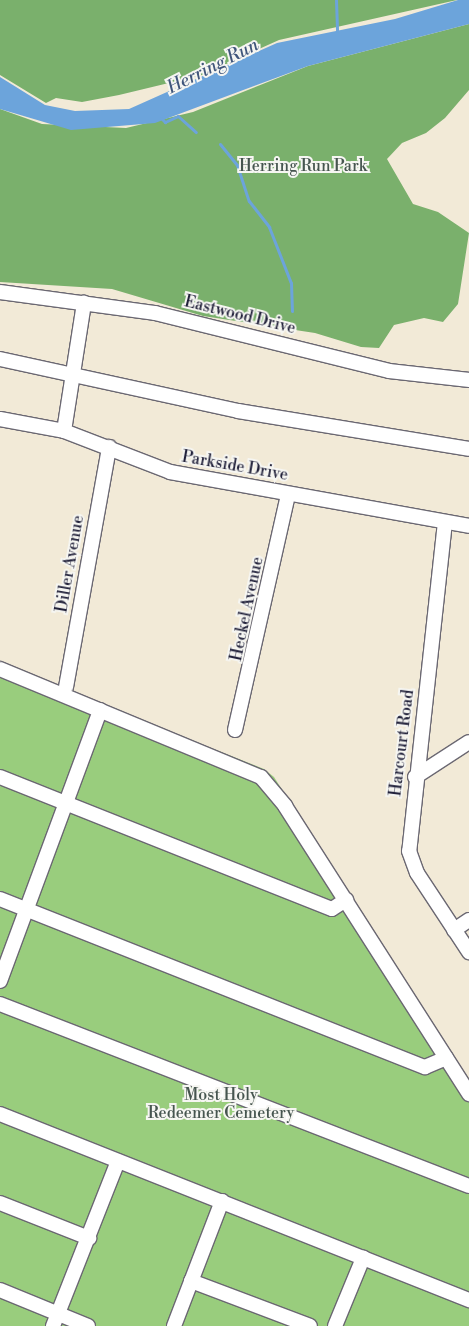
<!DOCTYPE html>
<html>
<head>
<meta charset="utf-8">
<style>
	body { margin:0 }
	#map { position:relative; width:469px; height:1326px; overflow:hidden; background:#f2ead7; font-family:"Libre Bodoni",serif }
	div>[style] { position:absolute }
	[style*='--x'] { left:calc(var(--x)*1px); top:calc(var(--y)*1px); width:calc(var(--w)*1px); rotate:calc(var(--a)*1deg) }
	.green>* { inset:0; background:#99cd7d }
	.forest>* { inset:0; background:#7ab06c }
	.water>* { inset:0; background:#6ca4db }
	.stream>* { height:3px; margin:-1.5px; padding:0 1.5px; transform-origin:1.5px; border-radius:1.5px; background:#6ca4db }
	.roads { filter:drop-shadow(1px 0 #6b6872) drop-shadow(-1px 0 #6b6872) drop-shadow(0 1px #6b6872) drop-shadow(0 -1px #6b6872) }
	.minor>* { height:14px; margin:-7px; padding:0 7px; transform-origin:7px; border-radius:7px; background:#fff }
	span { translate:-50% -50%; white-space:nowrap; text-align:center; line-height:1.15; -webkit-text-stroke:4px #f6f6f2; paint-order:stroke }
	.park-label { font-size:16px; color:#46554f }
	.street-label { font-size:16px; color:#22223b }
	.water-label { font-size:18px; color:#40567b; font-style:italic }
</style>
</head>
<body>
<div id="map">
	<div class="green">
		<div style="clip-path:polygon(0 664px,264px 769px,274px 777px,469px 1084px,469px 1326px,0 1326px)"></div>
	</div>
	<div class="forest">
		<div style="clip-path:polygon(0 0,457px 0,279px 40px,202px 75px,119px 95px,82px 102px,56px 98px,46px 103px,0 75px)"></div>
		<div style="clip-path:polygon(469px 24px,469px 90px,445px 118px,426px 133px,402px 143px,387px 159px,413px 204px,438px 212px,469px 233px,458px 304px,443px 322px,424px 318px,394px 325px,379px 348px,361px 347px,315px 333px,203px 316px,112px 289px,0 282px,0 109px,42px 124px,126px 128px,193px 112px,308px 66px)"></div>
	</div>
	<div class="water">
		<div style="clip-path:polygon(458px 0,469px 0,469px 24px,308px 66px,155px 123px,71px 130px,0 109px,0 77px,45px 105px,75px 111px,129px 109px,277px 43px,395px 19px)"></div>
	</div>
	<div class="stream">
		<div style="--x:336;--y:0;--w:31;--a:88"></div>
		<div style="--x:161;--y:118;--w:6;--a:45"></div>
		<div style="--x:165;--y:122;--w:14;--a:-25"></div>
		<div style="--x:178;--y:116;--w:24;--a:42"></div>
		<div style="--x:220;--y:144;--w:27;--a:51"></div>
		<div style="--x:237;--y:165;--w:38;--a:72"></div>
		<div style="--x:249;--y:201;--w:33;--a:52"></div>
		<div style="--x:269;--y:227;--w:60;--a:68.6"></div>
		<div style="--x:291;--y:283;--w:28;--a:88"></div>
	</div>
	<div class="roads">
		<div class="minor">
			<div style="--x:0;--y:292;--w:156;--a:7.7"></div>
			<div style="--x:155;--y:313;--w:241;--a:13.9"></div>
			<div style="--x:389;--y:371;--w:81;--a:6.4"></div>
			<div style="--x:0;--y:359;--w:244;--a:12.3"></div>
			<div style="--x:238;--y:411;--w:234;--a:9.3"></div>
			<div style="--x:0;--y:419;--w:65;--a:10.6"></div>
			<div style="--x:64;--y:431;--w:114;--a:21.1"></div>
			<div style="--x:170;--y:472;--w:304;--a:10.2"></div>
			<div style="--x:64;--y:431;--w:130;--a:-81.1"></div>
			<div style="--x:445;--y:522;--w:331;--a:96.2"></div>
			<div style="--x:409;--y:851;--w:23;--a:70"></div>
			<div style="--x:417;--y:873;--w:95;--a:56.6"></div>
			<div style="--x:0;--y:669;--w:282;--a:22.5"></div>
			<div style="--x:261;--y:777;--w:38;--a:50"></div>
			<div style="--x:285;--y:806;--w:342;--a:57.4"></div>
			<div style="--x:66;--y:687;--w:244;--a:-79.8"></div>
			<div style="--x:235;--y:730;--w:242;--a:-77.3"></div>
			<div style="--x:0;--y:777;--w:357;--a:21.7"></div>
			<div style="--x:332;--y:909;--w:17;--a:-33"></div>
			<div style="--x:415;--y:777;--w:64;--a:-32.9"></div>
			<div style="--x:0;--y:899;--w:457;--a:21.6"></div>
			<div style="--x:425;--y:1067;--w:23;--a:-23"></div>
			<div style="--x:454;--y:930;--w:18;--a:-34"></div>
			<div style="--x:0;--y:981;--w:289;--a:-69.7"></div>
			<div style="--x:0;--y:1004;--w:503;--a:21.21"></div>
			<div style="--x:0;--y:1114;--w:505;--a:21.63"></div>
			<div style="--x:0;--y:1203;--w:96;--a:21.5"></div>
			<div style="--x:191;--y:1281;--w:127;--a:20.7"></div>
			<div style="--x:0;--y:1290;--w:95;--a:22.2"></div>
			<div style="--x:53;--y:1326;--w:177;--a:-68.5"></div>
			<div style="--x:174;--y:1326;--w:134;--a:-69"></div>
			<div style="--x:335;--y:1326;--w:74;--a:-67.6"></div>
		</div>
	</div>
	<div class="park-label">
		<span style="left:303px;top:166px">Herring Run Park</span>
		<span style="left:221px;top:1104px">Most Holy<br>Redeemer Cemetery</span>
	</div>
	<div class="street-label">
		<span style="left:240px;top:315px;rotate:14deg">Eastwood Drive</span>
		<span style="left:235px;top:466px;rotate:10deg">Parkside Drive</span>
		<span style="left:70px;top:564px;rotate:-80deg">Diller Avenue</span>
		<span style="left:247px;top:609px;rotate:-78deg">Heckel Avenue</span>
		<span style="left:402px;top:743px;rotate:-83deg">Harcourt Road</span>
	</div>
	<div class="water-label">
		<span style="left:213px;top:67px;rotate:-27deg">Herring Run</span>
	</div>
</div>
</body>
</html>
